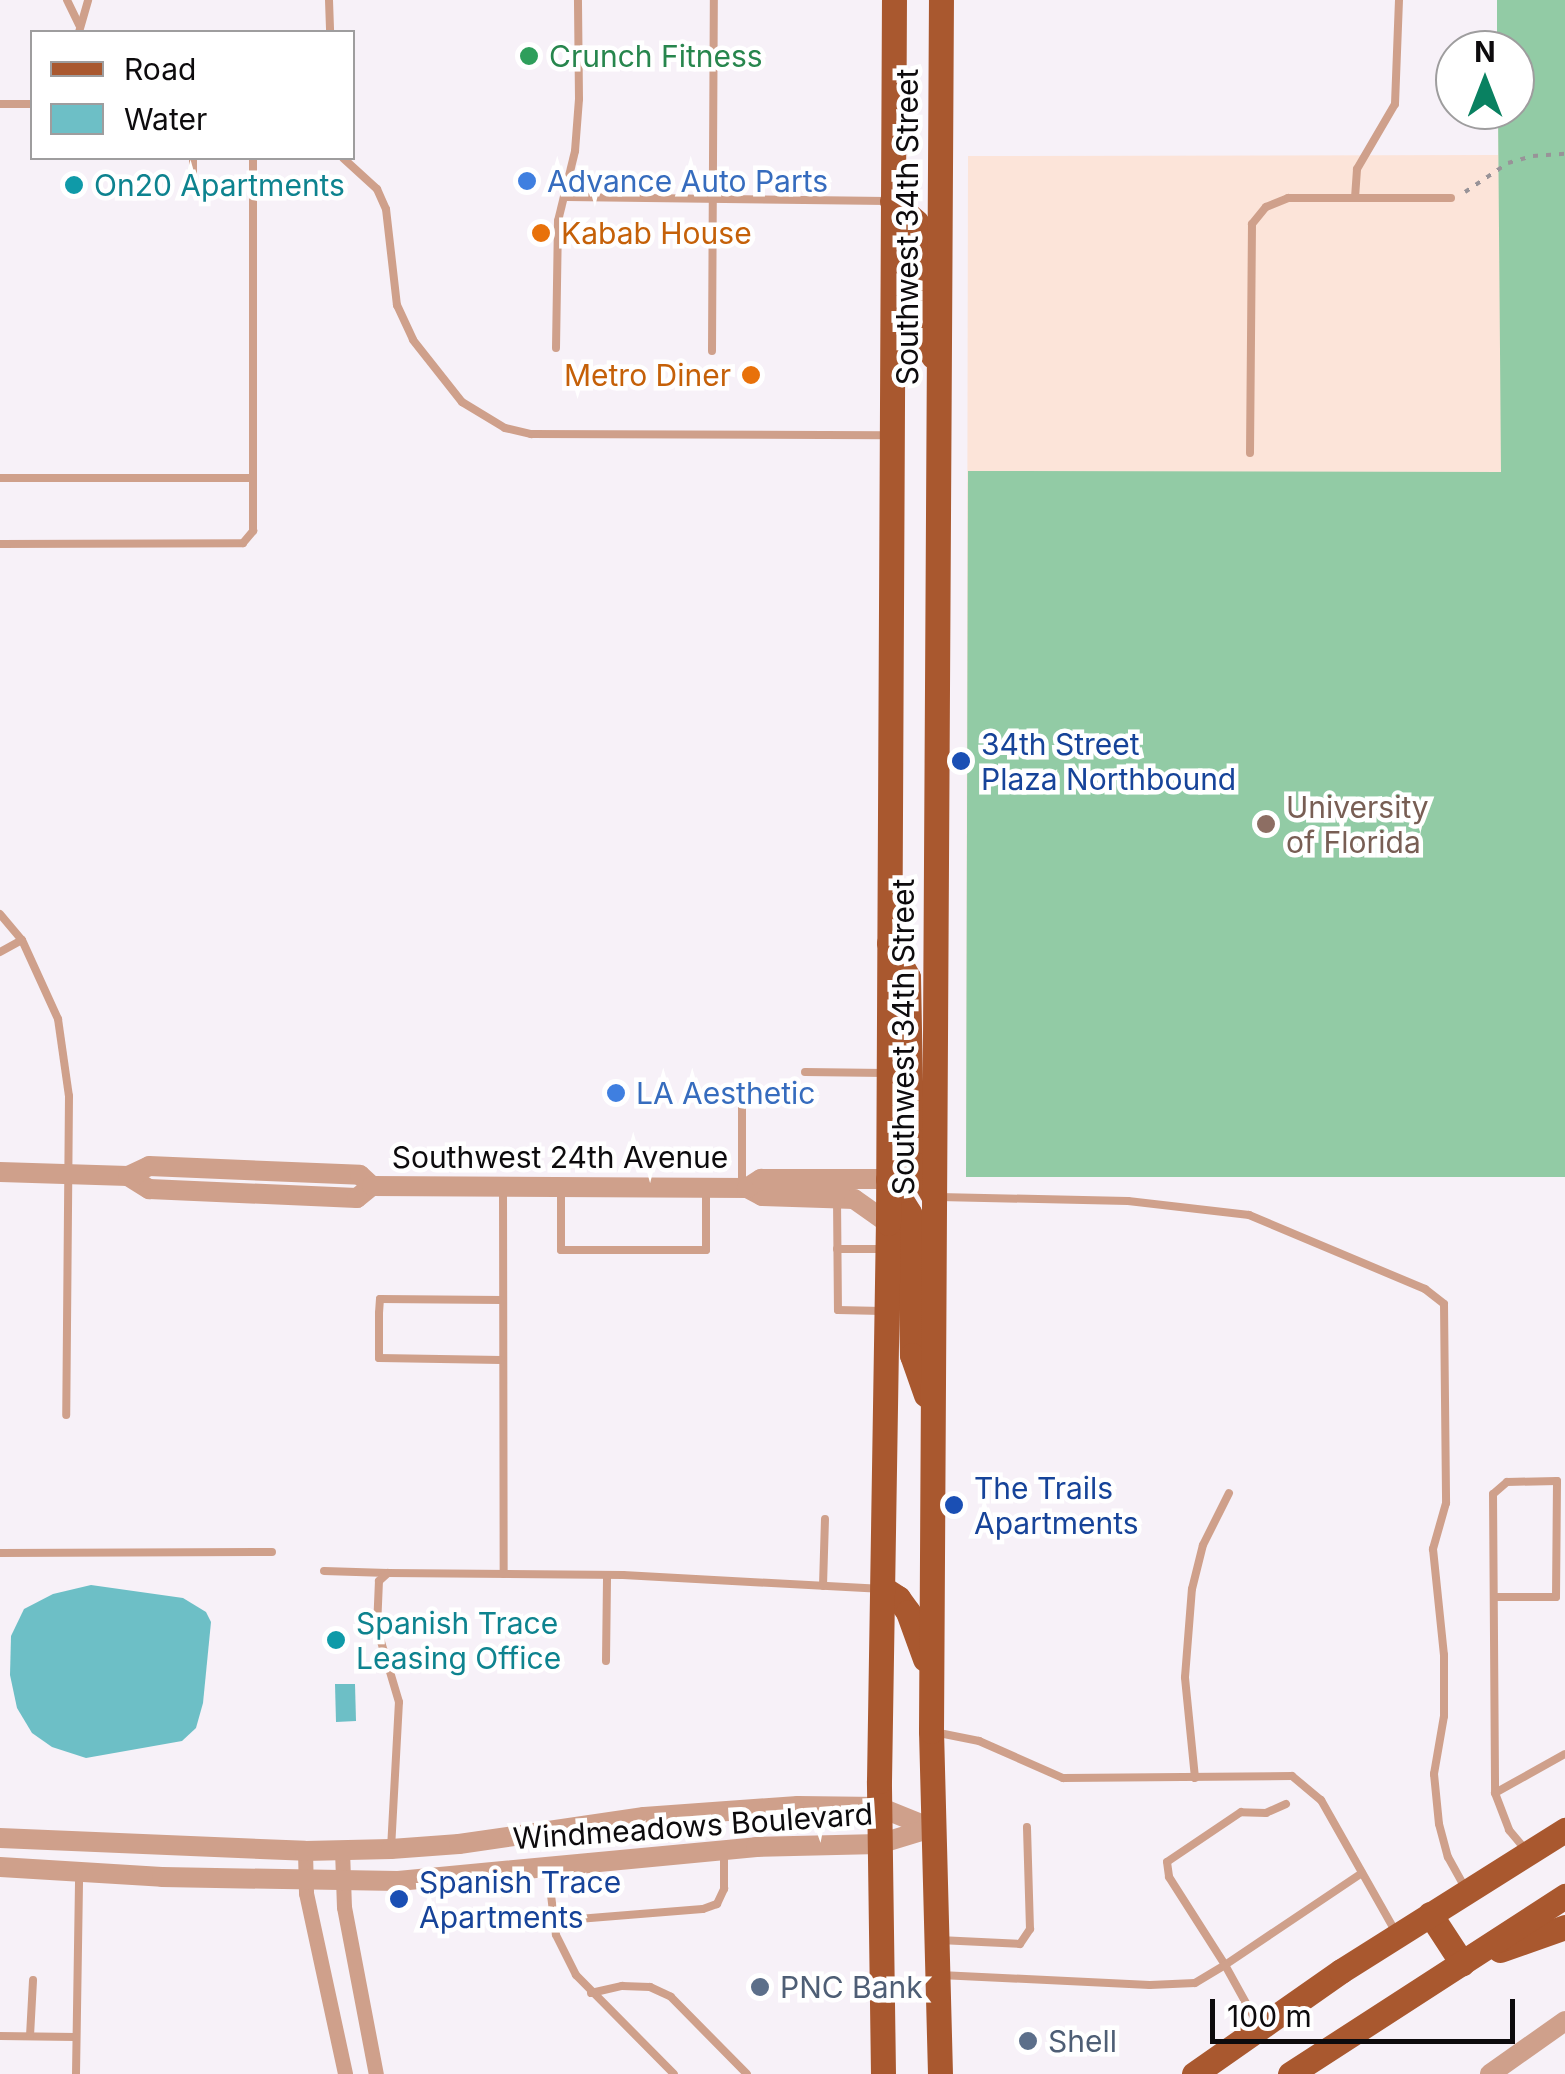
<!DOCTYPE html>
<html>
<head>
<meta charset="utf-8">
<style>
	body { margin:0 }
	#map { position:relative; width:1565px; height:2074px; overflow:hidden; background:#f7f1f8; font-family:Inter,sans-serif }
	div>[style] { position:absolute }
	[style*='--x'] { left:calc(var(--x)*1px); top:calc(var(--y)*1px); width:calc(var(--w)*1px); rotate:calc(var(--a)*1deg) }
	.education>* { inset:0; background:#fce4d9 }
	.forest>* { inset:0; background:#92cba5 }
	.water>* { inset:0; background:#6dbfc6 }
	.path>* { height:4px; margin-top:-2px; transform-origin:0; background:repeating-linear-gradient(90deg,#989398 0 5px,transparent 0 13px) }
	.service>* { height:8px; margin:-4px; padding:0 4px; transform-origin:4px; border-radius:4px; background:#cfa08b }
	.minor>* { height:15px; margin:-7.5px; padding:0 7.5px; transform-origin:7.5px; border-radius:7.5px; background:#cfa08b }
	.tertiary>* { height:20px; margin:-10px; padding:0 10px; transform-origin:10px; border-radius:10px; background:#cfa08b }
	.primary>* { height:25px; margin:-12.5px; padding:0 12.5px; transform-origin:12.5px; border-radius:12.5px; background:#a9582f }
	.dots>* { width:28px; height:28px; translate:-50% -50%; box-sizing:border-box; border:5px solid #fff; border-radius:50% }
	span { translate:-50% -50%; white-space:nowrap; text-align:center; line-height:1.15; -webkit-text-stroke:9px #fff; paint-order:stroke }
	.leisure-label { font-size:30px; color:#27864d }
	.left { translate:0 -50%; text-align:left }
	.shop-label { font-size:30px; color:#366cbe }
	.culture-label { font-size:30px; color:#0d838f }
	.street-label { font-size:30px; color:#0d0b0d }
	.food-label { font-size:30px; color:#c56008 }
	.right { translate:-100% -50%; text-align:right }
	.transit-label { font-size:30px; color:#164399 }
	.education-label { font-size:30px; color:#785e54 }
	.service-label { font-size:30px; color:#4e5e75 }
	.legend { position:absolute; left:30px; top:30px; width:325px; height:130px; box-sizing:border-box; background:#fff; border:2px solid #9e9d9e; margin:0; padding:12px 18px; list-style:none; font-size:30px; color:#0d0b0d }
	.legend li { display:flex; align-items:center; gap:20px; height:50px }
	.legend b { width:50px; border:2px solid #9e9d9e }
	.north { position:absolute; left:1435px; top:30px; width:100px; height:100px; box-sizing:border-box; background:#fff; border:2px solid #9e9d9e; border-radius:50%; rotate:0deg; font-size:28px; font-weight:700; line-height:40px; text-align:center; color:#0d0b0d }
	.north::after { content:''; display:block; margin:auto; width:35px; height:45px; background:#098161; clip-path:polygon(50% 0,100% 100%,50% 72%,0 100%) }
	.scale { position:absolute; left:1210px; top:1999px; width:305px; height:45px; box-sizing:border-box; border:5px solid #0d0b0d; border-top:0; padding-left:12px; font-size:30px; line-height:35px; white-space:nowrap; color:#0d0b0d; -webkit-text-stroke:8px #fff; paint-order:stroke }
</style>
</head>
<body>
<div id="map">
	<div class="education">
		<div style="clip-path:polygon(1497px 0,1565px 0,1565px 1177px,966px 1177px,968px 156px,1498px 155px,1498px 110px,1515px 110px,1515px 50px,1497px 50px)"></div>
	</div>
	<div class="forest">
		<div style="clip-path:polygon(1497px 0,1565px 0,1565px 1177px,966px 1177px,968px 471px,1501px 472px,1498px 110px,1515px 110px,1515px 50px,1497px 50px)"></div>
	</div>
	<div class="water">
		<div style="clip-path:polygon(91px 1585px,183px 1598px,206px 1612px,211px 1622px,203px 1703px,196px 1728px,182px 1741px,86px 1758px,52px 1747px,32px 1733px,17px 1708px,10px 1675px,11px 1636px,24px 1609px,53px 1594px)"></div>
		<div style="clip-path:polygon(335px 1684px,355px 1684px,356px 1721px,336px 1722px)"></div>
	</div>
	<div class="path">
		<div style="--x:1465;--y:192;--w:52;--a:-34"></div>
		<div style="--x:1508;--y:163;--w:26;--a:-16"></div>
		<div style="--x:1533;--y:156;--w:32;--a:-4"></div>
	</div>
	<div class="service">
		<div style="--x:67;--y:0;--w:28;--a:64"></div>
		<div style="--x:329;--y:0;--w:32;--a:88"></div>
		<div style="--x:79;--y:32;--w:33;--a:-74"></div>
		<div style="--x:0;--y:104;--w:32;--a:0"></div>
		<div style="--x:193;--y:158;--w:25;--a:90"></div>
		<div style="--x:193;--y:183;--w:60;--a:-1"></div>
		<div style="--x:343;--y:158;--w:46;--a:42.4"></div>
		<div style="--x:377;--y:189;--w:22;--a:66"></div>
		<div style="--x:386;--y:209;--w:97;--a:83.5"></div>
		<div style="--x:397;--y:305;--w:38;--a:65"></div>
		<div style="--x:413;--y:340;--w:79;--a:51.7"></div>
		<div style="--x:462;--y:402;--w:50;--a:31.2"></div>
		<div style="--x:505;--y:428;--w:27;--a:13"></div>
		<div style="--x:531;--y:434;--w:355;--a:0.2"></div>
		<div style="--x:567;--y:197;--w:320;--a:0.7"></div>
		<div style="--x:1355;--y:198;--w:29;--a:-86"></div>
		<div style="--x:1357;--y:169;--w:75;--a:-59.7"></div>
		<div style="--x:1395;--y:104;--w:104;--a:-87.8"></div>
		<div style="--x:556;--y:348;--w:127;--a:-89.1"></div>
		<div style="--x:558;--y:221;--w:72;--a:-76.3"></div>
		<div style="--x:575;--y:151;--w:52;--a:-85.6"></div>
		<div style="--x:579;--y:99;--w:99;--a:-90.6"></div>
		<div style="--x:712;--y:351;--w:351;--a:-89.7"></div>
		<div style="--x:1250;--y:453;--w:229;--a:-89.5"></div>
		<div style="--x:1252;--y:224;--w:22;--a:-51"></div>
		<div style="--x:1266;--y:207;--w:24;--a:-22"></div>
		<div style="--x:1288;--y:198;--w:163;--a:0"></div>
		<div style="--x:0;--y:478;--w:253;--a:0"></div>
		<div style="--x:0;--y:544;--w:243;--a:-0.2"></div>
		<div style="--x:243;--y:543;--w:16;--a:-50"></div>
		<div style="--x:253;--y:531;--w:373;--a:-90"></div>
		<div style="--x:0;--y:914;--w:34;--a:50"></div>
		<div style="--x:22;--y:940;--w:87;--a:65.5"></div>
		<div style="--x:58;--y:1019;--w:78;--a:81.9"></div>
		<div style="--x:69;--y:1096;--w:319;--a:90.5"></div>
		<div style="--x:0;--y:952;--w:25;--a:-29"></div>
		<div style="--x:805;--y:1072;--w:80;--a:0.7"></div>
		<div style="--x:742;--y:1188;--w:81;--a:-90"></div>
		<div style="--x:503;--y:1189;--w:385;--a:89.9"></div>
		<div style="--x:561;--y:1191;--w:59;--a:90"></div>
		<div style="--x:561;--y:1250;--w:145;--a:0"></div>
		<div style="--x:706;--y:1250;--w:58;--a:-90"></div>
		<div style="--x:939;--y:1197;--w:189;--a:1.2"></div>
		<div style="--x:1128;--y:1201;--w:122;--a:6.6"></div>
		<div style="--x:1249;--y:1215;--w:191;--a:22.8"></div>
		<div style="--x:1425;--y:1289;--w:24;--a:38"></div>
		<div style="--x:1444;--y:1304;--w:199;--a:89.4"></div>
		<div style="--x:1446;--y:1503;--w:48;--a:105.8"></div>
		<div style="--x:1433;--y:1549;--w:107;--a:84.1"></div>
		<div style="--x:1444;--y:1655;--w:61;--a:90"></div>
		<div style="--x:1444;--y:1716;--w:59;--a:99.8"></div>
		<div style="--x:1434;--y:1774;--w:50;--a:84.3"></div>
		<div style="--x:1439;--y:1824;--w:34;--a:75"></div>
		<div style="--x:1448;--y:1857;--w:37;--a:61"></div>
		<div style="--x:837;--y:1199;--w:111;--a:89.5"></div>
		<div style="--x:838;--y:1310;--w:44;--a:1.3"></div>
		<div style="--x:837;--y:1249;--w:46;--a:0"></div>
		<div style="--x:501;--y:1360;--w:122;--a:-179.1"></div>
		<div style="--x:379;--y:1358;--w:45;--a:-90"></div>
		<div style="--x:379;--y:1313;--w:14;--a:-86"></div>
		<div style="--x:380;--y:1299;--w:122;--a:0.5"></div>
		<div style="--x:0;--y:1553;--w:272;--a:-0.2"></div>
		<div style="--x:324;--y:1571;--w:64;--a:1.8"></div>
		<div style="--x:823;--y:1586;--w:67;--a:-88.3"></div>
		<div style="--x:1494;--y:1597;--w:62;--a:0"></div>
		<div style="--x:1556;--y:1597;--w:116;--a:-89.5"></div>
		<div style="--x:1557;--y:1481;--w:50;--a:178.9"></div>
		<div style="--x:1507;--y:1482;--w:18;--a:139"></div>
		<div style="--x:1493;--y:1494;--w:299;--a:89.6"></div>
		<div style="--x:1495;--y:1793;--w:40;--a:69"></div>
		<div style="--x:1509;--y:1830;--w:26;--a:50"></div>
		<div style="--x:606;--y:1661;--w:86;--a:-89.3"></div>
		<div style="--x:934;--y:1732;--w:46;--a:11.3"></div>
		<div style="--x:979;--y:1741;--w:92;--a:23.8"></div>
		<div style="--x:1063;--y:1778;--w:229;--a:-0.5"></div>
		<div style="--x:1292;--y:1776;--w:38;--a:40"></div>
		<div style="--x:1321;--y:1800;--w:150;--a:60.5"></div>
		<div style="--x:1195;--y:1778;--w:101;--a:-95.7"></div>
		<div style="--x:1185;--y:1677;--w:88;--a:-85.5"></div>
		<div style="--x:1192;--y:1589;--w:45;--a:-76"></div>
		<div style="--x:1203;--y:1545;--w:58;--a:-63.4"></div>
		<div style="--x:1495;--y:1793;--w:80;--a:-29.1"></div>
		<div style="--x:1286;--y:1804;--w:22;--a:156"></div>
		<div style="--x:1266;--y:1813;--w:25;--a:-178"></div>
		<div style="--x:1241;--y:1812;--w:89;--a:146"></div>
		<div style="--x:1167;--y:1862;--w:15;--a:82"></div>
		<div style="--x:1169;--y:1877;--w:104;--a:57.5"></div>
		<div style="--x:1225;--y:1965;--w:165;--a:-33.9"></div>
		<div style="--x:391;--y:1849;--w:147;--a:-86.9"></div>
		<div style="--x:399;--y:1702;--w:77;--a:-106.6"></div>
		<div style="--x:377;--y:1628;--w:47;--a:-87.6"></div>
		<div style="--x:379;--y:1581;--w:12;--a:-42"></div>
		<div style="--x:388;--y:1573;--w:235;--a:0.5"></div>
		<div style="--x:623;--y:1575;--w:256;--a:3.1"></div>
		<div style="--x:548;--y:1871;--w:64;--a:82.9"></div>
		<div style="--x:556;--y:1935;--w:45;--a:63.4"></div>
		<div style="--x:576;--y:1975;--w:139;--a:45.3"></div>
		<div style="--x:553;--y:1921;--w:150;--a:-4.6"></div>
		<div style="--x:703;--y:1909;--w:15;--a:-20"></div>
		<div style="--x:717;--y:1904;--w:17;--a:-65"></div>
		<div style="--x:724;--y:1889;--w:38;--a:-90"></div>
		<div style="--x:939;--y:1940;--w:81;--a:2.8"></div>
		<div style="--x:1020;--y:1944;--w:18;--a:-56"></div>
		<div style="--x:1030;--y:1929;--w:102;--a:-91.7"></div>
		<div style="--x:940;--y:1975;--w:210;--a:2.7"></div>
		<div style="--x:1150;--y:1985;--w:45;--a:-2.5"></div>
		<div style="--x:1195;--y:1983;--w:35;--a:-31"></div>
		<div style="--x:1225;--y:1965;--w:66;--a:61.1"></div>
		<div style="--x:591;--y:1993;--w:32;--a:-13"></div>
		<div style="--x:622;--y:1986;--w:28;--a:2"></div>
		<div style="--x:650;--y:1987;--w:23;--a:25"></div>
		<div style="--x:671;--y:1997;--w:108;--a:45.4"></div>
		<div style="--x:0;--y:2036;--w:76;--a:0.8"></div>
		<div style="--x:30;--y:2036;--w:56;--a:-86.9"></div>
		<div style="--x:76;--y:2074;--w:198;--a:-89.1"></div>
	</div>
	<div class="minor">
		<div style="--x:342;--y:1850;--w:57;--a:88"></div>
		<div style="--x:344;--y:1907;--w:170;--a:79.2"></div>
		<div style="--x:305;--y:1851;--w:42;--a:88.6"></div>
		<div style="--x:306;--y:1893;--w:185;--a:77.8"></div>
	</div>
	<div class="tertiary">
		<div style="--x:0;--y:1172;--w:128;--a:1.8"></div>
		<div style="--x:128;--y:1176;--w:23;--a:-25"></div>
		<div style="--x:149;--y:1166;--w:211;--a:2.4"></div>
		<div style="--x:360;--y:1175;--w:16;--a:43"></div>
		<div style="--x:128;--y:1176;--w:25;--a:32"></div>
		<div style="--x:149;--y:1189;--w:208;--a:2.5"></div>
		<div style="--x:357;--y:1198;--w:19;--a:-39"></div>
		<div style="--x:372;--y:1186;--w:375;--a:0.3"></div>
		<div style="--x:747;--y:1188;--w:17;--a:28"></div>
		<div style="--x:762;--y:1196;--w:92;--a:1.9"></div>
		<div style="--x:854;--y:1199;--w:42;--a:35.2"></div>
		<div style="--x:747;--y:1188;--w:17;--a:-33"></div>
		<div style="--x:761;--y:1179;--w:127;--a:0"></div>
		<div style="--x:0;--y:1838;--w:305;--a:2.4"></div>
		<div style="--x:305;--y:1851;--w:86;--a:-1.3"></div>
		<div style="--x:391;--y:1849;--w:68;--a:-4.2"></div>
		<div style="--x:459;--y:1844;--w:187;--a:-8.3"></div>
		<div style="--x:644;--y:1817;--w:154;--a:-4.1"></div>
		<div style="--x:798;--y:1806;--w:81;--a:0.7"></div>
		<div style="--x:879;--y:1807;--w:56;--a:22"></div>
		<div style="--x:0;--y:1867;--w:162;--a:3.5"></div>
		<div style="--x:162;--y:1877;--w:236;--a:1"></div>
		<div style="--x:398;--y:1881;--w:360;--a:-5.4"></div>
		<div style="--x:756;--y:1847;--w:123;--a:-1.4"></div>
		<div style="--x:879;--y:1844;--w:54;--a:-17.1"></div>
		<div style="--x:1490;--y:2074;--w:92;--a:-35.2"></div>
	</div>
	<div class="primary">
		<div style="--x:892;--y:201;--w:32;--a:41"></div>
		<div style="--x:916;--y:222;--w:89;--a:88.7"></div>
		<div style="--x:918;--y:311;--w:26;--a:81"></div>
		<div style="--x:922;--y:337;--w:22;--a:60"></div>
		<div style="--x:889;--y:943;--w:39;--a:61"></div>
		<div style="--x:908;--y:977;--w:161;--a:88.9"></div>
		<div style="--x:911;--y:1138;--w:26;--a:81"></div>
		<div style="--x:915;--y:1164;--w:38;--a:60"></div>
		<div style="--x:888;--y:1179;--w:40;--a:58"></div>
		<div style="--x:909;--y:1213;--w:142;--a:88.8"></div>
		<div style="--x:912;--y:1355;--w:42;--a:70.7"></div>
		<div style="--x:884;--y:1589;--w:17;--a:33"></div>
		<div style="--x:898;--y:1598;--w:17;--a:54"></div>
		<div style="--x:908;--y:1612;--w:50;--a:70.1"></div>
		<div style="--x:1430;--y:1914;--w:59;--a:56.9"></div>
		<div style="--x:1500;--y:1950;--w:69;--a:-19.5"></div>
		<div style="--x:883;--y:2074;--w:293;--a:-90.8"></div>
		<div style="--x:879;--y:1781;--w:558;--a:-89.08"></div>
		<div style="--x:888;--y:1223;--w:1223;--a:-89.72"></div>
		<div style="--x:940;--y:2074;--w:343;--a:-91.5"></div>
		<div style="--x:931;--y:1731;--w:1731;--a:-89.67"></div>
		<div style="--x:1194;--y:2074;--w:179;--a:-35"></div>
		<div style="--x:1341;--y:1971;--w:265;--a:-32.2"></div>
		<div style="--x:1290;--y:2074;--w:328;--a:-32.9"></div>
	</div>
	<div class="dots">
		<div style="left:529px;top:56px;background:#2e9e5b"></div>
		<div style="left:527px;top:181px;background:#3f7fe0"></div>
		<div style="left:74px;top:185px;background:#0f9aa8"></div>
		<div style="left:541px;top:233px;background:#e8710a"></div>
		<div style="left:751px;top:375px;background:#e8710a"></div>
		<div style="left:961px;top:761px;background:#1a4fb4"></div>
		<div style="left:1266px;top:824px;background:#8d6e63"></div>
		<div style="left:616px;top:1093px;background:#3f7fe0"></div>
		<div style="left:954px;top:1505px;background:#1a4fb4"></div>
		<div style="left:336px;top:1640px;background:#0f9aa8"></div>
		<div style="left:399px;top:1899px;background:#1a4fb4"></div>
		<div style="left:760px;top:1987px;background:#5c6f8a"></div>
		<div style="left:1028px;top:2041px;background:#5c6f8a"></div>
	</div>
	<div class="leisure-label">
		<span class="left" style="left:549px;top:56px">Crunch Fitness</span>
	</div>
	<div class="shop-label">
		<span class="left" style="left:547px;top:181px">Advance Auto Parts</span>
		<span class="left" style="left:636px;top:1093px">LA Aesthetic</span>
	</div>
	<div class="culture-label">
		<span class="left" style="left:94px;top:185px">On20 Apartments</span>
		<span class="left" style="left:356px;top:1640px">Spanish Trace<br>Leasing Office</span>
	</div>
	<div class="street-label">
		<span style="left:907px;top:227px;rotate:-90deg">Southwest 34th Street</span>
		<span style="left:903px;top:1037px;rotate:-90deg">Southwest 34th Street</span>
		<span style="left:560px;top:1157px">Southwest 24th Avenue</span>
		<span style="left:693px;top:1826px;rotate:-4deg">Windmeadows Boulevard</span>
	</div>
	<div class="food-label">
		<span class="left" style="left:561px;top:233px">Kabab House</span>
		<span class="right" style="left:731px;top:375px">Metro Diner</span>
	</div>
	<div class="transit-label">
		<span class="left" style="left:981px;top:761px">34th Street<br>Plaza Northbound</span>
		<span class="left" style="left:974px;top:1505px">The Trails<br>Apartments</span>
		<span class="left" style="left:419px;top:1899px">Spanish Trace<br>Apartments</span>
	</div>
	<div class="education-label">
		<span class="left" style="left:1286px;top:824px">University<br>of Florida</span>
	</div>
	<div class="service-label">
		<span class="left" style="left:780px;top:1987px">PNC Bank</span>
		<span class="left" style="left:1048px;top:2041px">Shell</span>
	</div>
	<ul class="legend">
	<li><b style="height:12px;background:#a9582f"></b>Road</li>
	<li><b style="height:28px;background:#6dbfc6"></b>Water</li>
	</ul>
	<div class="north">N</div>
	<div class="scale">100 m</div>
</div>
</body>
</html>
